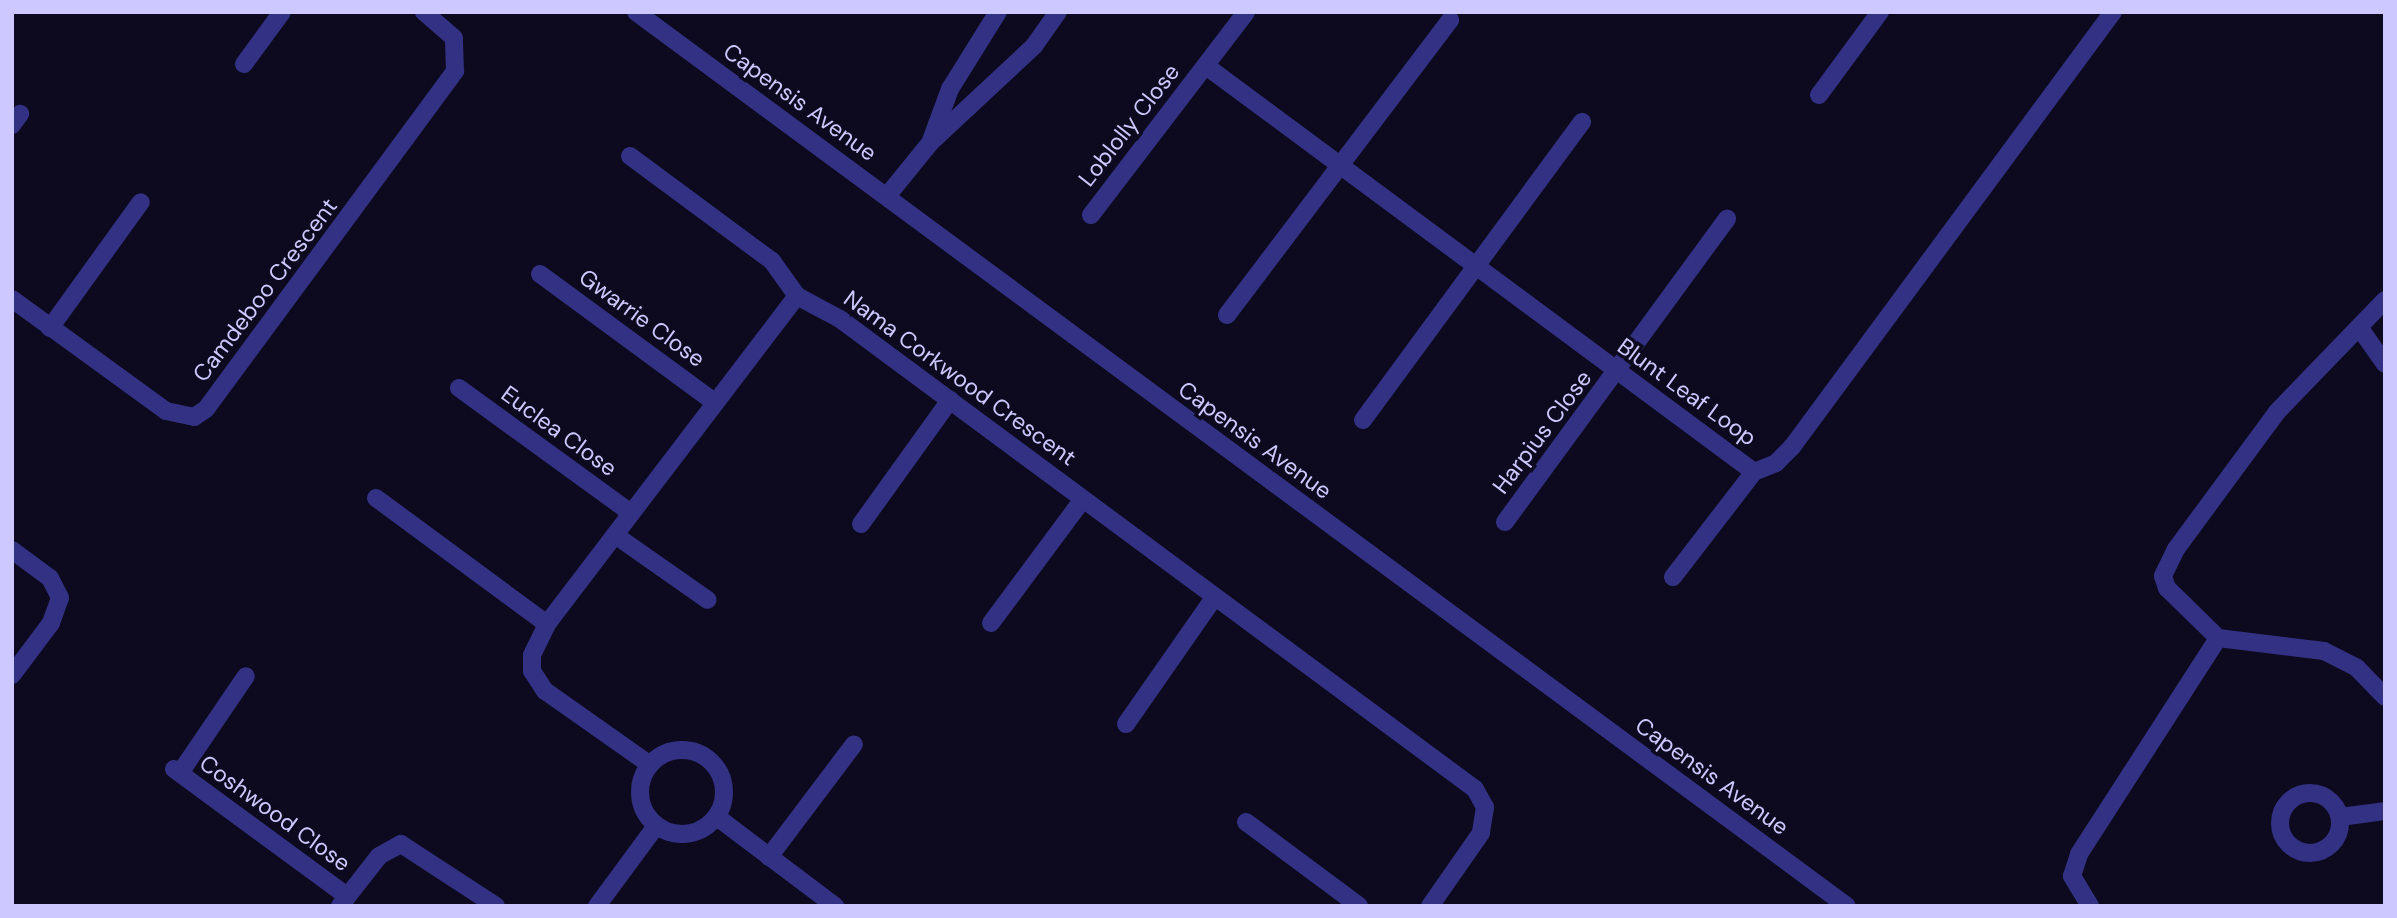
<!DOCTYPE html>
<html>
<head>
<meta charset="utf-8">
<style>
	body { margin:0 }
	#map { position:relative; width:2397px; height:918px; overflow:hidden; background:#0d0a1f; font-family:"DM Sans",sans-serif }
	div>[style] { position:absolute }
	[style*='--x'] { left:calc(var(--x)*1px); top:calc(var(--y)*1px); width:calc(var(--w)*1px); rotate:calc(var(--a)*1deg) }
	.minor>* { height:18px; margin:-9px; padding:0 9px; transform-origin:9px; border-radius:9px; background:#323183 }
	.minor>.ring { margin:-9px; padding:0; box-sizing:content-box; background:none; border:18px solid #323183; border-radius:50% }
	span { translate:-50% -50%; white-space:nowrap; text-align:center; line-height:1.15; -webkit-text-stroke:7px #0d0a1f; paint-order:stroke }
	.street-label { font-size:23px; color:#cdc8ff }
	.frame { position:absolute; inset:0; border:14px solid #cdc8ff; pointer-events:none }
</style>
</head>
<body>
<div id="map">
	<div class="minor">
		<div style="--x:636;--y:12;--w:1505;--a:36.44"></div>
		<div style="--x:244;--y:64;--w:64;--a:-53.8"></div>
		<div style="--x:1206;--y:66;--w:682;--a:36.53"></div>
		<div style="--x:1819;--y:95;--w:103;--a:-53.7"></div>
		<div style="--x:12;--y:125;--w:14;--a:-54"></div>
		<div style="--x:930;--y:143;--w:58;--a:-69.7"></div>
		<div style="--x:950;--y:89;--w:91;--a:-58.1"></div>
		<div style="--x:630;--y:156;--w:177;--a:36.5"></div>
		<div style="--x:772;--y:261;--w:43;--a:54.5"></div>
		<div style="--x:887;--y:196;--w:68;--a:-50.9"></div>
		<div style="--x:930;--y:143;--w:142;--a:-43"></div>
		<div style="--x:1034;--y:46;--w:42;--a:-54.8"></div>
		<div style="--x:1091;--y:215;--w:255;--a:-52.6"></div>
		<div style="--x:540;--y:274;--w:216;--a:36.3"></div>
		<div style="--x:797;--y:296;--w:49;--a:28.1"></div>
		<div style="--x:840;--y:319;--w:790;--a:36.51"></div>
		<div style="--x:1475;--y:789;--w:21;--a:61"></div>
		<div style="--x:1485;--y:807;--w:26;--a:99"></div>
		<div style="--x:1481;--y:833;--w:89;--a:124.9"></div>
		<div style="--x:12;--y:299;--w:190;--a:36"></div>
		<div style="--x:166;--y:411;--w:29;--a:12"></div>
		<div style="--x:194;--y:417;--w:14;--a:-34"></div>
		<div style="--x:206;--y:409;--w:420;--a:-53.6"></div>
		<div style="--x:455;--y:71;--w:33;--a:-92"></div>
		<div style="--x:454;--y:38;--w:40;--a:-139"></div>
		<div style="--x:2385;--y:300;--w:156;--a:134"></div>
		<div style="--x:2277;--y:412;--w:170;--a:126.4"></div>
		<div style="--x:2176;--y:549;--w:30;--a:116"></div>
		<div style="--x:2163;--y:576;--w:13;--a:72"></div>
		<div style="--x:2167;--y:588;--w:71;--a:44.4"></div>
		<div style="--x:2218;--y:638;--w:107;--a:7"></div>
		<div style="--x:2324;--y:651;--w:37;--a:27"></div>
		<div style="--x:2357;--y:668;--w:40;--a:46"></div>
		<div style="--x:1227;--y:315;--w:370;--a:-52.9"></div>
		<div style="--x:2359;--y:327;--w:45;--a:54.9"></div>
		<div style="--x:50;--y:328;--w:155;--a:-54.2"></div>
		<div style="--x:459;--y:388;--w:213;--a:36"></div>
		<div style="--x:1363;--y:420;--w:370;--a:-53.7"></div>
		<div style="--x:1754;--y:472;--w:24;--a:-22"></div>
		<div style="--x:1776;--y:463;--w:23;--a:-45"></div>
		<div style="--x:1792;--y:447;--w:541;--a:-53.58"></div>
		<div style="--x:376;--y:498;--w:212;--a:36.4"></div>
		<div style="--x:1505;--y:522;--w:376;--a:-53.8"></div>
		<div style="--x:861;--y:524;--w:153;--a:-54.3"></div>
		<div style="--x:615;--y:535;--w:113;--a:35"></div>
		<div style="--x:12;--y:550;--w:47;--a:36.4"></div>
		<div style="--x:50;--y:578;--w:22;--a:63"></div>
		<div style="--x:60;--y:598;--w:27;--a:110"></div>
		<div style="--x:51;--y:623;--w:65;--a:126.9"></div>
		<div style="--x:1673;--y:577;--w:133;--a:-52.4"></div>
		<div style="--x:991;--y:623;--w:154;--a:-53.4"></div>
		<div style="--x:1126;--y:724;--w:154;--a:-55.1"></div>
		<div class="ring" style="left:640px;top:750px;width:66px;height:66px"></div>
		<div style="--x:649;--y:764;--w:127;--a:-144.9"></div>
		<div style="--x:545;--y:691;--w:24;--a:-123"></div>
		<div style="--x:532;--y:671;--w:16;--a:-90"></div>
		<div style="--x:532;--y:655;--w:34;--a:-64"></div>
		<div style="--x:547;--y:624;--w:412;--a:-52.7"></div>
		<div style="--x:174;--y:769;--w:215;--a:36.3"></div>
		<div style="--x:180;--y:773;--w:117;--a:-55.8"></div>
		<div class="ring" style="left:2280px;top:793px;width:42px;height:42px"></div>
		<div style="--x:717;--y:817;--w:148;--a:37"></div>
		<div style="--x:2340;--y:817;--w:45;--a:-7.6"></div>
		<div style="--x:1246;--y:822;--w:141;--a:36.6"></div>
		<div style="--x:769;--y:857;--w:141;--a:-53"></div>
		<div style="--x:340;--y:906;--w:63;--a:-52"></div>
		<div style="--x:379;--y:856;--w:25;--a:-29"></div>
		<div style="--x:401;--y:844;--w:113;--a:33.1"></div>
		<div style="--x:597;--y:906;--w:99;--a:-53.6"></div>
		<div style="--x:2090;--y:906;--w:35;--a:-121"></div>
		<div style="--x:2072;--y:876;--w:23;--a:-72"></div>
		<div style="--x:2079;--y:854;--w:257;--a:-57.2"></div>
	</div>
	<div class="street-label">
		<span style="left:800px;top:102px;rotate:36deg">Capensis Avenue</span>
		<span style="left:1129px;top:125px;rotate:-52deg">Loblolly Close</span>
		<span style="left:265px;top:290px;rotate:-53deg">Camdeboo Crescent</span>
		<span style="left:642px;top:318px;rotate:36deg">Gwarrie Close</span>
		<span style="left:960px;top:378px;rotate:36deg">Nama Corkwood Crescent</span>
		<span style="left:1687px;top:392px;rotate:36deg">Blunt Leaf Loop</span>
		<span style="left:559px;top:431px;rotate:36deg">Euclea Close</span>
		<span style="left:1542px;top:432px;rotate:-53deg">Harpius Close</span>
		<span style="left:1255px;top:440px;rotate:36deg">Capensis Avenue</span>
		<span style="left:1712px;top:776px;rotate:36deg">Capensis Avenue</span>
		<span style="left:275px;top:813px;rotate:36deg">Coshwood Close</span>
	</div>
	<div class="frame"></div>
</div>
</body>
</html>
